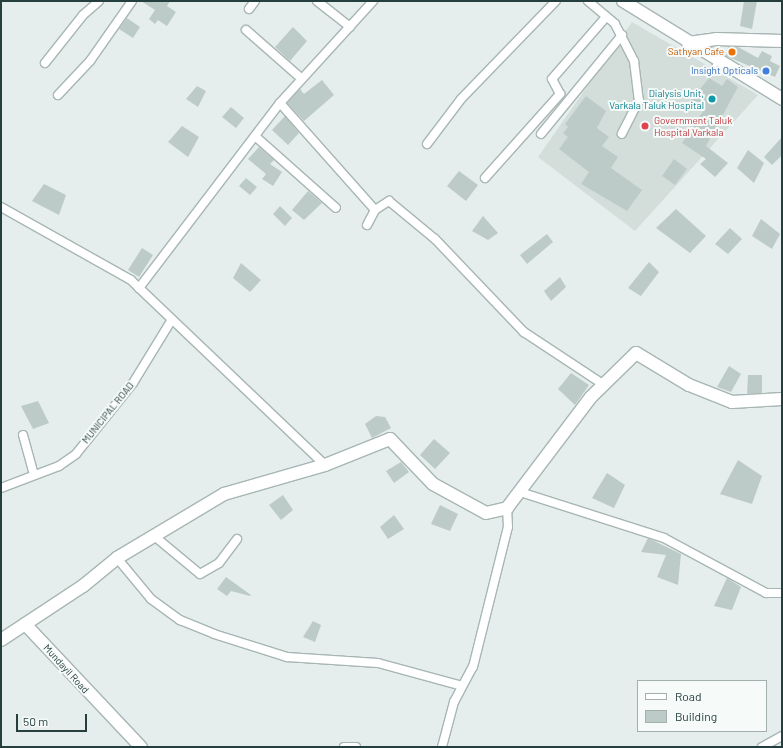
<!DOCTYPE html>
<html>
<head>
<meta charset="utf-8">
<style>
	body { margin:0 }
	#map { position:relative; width:783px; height:748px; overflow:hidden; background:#e5eeec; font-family:Barlow,sans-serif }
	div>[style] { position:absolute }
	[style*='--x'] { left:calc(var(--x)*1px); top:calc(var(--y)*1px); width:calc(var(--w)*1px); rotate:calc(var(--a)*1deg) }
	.built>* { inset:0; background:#d3dedb }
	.building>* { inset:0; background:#bdcbc8 }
	.roads { filter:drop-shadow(1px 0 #a7b6b4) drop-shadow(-1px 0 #a7b6b4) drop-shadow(0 1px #a7b6b4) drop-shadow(0 -1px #a7b6b4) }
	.lane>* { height:4px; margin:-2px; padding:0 2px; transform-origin:2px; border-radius:2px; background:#fff }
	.street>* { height:8px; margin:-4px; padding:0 4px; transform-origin:4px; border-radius:4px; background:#fff }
	.secondary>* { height:12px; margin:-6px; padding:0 6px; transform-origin:6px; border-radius:6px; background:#fff }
	.dots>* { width:11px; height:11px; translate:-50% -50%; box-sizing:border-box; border:2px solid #f6faf9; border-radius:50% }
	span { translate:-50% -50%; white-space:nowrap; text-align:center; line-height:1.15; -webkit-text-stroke:4px #f6faf9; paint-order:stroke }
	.food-label { font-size:10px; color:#c56008 }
	.right { translate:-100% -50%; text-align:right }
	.shop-label { font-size:10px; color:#366cbe }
	.culture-label { font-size:10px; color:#0d838f }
	.health-label { font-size:10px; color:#be3a42 }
	.left { translate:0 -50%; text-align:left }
	.street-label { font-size:10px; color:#243f3e }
	.frame { position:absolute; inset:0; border:2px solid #243f3e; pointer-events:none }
	.legend { position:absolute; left:637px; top:680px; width:130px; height:52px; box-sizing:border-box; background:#f6faf9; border:1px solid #a2afae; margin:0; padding:5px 7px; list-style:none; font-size:12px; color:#243f3e }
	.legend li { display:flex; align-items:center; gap:8px; height:20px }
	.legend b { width:20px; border:1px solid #a2afae }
	.scale { position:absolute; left:16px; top:714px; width:71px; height:18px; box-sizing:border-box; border:2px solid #243f3e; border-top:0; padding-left:5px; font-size:12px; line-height:14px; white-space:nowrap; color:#243f3e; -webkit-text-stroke:3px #f6faf9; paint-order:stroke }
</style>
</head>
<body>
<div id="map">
	<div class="built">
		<div style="clip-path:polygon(632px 22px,758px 95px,635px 231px,538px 157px)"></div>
	</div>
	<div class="building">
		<div style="clip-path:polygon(141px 1px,170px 1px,167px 6px,176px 12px,167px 26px,158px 20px,155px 24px,149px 19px,155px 10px)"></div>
		<div style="clip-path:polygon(744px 1px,757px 1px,752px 29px,740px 26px)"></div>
		<div style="clip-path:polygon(127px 18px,140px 27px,133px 38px,119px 29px)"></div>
		<div style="clip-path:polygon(293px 27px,307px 41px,290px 61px,275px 47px)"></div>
		<div style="clip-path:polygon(728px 47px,738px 47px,758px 58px,762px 51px,772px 56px,770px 61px,780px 66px,775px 77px,726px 56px)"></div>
		<div style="clip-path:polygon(709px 78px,722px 86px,727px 79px,738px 87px,706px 146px,728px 163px,715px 177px,700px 164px,706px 159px,682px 143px,704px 110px,690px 101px)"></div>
		<div style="clip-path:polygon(322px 80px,334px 95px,304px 121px,287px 103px,300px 89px,304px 94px)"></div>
		<div style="clip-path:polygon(197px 86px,206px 91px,198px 107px,186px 99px)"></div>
		<div style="clip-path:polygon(586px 96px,606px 111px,597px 128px,609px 137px,602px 146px,618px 157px,611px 168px,642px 190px,627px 211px,581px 184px,589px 172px,559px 149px,568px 137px,563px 133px,568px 127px,565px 124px)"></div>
		<div style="clip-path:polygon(231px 107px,244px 118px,236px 128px,222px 117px)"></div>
		<div style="clip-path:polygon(285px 116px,299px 133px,288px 145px,272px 130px)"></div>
		<div style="clip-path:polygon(182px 126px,199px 137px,188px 157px,168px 142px)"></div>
		<div style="clip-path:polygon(782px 137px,782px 155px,772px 165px,764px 157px)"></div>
		<div style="clip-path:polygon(259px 147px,274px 160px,270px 164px,282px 172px,273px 186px,262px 179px,266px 174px,248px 159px)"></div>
		<div style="clip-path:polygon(748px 150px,764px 163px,754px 183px,737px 168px)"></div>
		<div style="clip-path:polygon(674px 159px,687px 169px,675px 185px,662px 176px)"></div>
		<div style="clip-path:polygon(459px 171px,478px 185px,466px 201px,447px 186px)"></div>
		<div style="clip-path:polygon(246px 178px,257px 187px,250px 195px,239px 186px)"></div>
		<div style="clip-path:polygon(44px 184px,66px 195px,59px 215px,32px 201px)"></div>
		<div style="clip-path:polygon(308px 191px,322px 203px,304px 220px,292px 210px)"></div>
		<div style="clip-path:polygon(280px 206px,292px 218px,285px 226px,273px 214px)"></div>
		<div style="clip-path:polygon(676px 209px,706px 236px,690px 253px,656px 228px)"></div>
		<div style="clip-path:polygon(483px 216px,498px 233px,488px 240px,472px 231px)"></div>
		<div style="clip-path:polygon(761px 219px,780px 234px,772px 249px,752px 236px)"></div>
		<div style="clip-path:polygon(730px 228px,742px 239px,728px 254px,715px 244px)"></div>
		<div style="clip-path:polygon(547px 234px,553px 242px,527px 264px,520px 255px)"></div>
		<div style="clip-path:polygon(142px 248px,153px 255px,139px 277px,128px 270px)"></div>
		<div style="clip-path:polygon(649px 262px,659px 272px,641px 296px,628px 288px)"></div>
		<div style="clip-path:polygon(241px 263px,261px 280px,250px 292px,233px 278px)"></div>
		<div style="clip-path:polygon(560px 277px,566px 287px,551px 301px,544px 291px)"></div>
		<div style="clip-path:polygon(729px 366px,741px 374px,731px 392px,717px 387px)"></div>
		<div style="clip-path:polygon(571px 373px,589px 385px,575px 405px,558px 389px)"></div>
		<div style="clip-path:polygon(748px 375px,762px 375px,762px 393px,747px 394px)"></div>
		<div style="clip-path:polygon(38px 401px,49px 423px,33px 429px,21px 406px)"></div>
		<div style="clip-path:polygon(376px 416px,385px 417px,391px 428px,372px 438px,365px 424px)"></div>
		<div style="clip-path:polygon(434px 439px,450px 453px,435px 469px,420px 455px)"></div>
		<div style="clip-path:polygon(738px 460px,762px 476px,752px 504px,720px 494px)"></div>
		<div style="clip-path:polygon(401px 462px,409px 472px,394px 483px,386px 471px)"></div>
		<div style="clip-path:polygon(607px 473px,625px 485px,614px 508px,592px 498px)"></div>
		<div style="clip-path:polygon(283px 495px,293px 510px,281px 520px,269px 505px)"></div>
		<div style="clip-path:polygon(440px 505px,458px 514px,450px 531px,431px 524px)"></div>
		<div style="clip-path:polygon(394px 515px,404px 529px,388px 539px,380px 527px)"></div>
		<div style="clip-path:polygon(648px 538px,681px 554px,678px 585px,657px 577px,666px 555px,641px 552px)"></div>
		<div style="clip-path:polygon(226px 577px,251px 595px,250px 596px,231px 591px,227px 596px,217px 589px)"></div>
		<div style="clip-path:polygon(727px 578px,741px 587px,732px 610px,714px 606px)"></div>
		<div style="clip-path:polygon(313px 621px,321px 625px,315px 642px,303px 637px)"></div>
	</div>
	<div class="roads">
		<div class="lane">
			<div style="--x:713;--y:69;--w:9;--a:-63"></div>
		</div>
		<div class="street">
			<div style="--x:317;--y:1;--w:42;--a:38.2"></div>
			<div style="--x:588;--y:1;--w:35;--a:40"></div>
			<div style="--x:615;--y:24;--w:42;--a:62.8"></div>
			<div style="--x:634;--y:61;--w:39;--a:83"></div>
			<div style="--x:639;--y:100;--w:38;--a:117"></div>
			<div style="--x:249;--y:9;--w:10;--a:-53"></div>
			<div style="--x:246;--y:30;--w:74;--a:41.2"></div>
			<div style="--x:45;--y:63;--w:61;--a:-51.6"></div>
			<div style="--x:83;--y:15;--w:21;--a:-41"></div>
			<div style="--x:58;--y:95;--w:47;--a:-46.7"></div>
			<div style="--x:90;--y:61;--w:73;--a:-55"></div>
			<div style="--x:280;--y:103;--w:143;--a:48.4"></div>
			<div style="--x:375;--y:210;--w:17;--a:118"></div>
			<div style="--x:541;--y:134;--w:128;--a:-50.7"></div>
			<div style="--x:255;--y:136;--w:108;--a:41.6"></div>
			<div style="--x:427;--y:144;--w:56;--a:-52.9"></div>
			<div style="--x:461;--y:99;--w:136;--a:-45.9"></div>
			<div style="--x:485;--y:178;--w:113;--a:-48.2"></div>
			<div style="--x:560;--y:94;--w:17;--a:-118"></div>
			<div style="--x:552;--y:79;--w:82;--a:-48.9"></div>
			<div style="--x:1;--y:207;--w:149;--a:29.3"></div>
			<div style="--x:131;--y:280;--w:11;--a:45"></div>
			<div style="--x:375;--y:210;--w:17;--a:-33"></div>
			<div style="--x:389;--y:201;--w:60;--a:39.6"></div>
			<div style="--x:435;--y:239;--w:129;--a:46.3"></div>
			<div style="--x:524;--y:332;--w:96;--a:33.5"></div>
			<div style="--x:23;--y:435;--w:41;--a:74.6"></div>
			<div style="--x:325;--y:465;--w:257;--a:-136.4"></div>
			<div style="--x:139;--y:288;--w:233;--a:-52.7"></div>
			<div style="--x:280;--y:103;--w:138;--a:-47.6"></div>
			<div style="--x:1;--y:488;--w:62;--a:-20.8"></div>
			<div style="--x:59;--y:466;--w:21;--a:-35"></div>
			<div style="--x:76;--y:454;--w:91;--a:-51.2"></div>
			<div style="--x:133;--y:383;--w:73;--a:-58.5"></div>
			<div style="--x:520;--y:492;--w:151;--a:17.7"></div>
			<div style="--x:664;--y:538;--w:116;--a:28.3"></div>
			<div style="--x:766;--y:593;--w:16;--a:0"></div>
			<div style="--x:153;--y:535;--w:61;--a:39.7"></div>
			<div style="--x:200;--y:574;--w:22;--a:-30"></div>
			<div style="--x:219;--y:563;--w:30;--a:-53"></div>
			<div style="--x:117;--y:558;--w:53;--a:50.3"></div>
			<div style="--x:151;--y:599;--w:36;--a:36"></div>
			<div style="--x:180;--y:620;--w:37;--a:22"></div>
			<div style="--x:214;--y:634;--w:77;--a:17.5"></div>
			<div style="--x:287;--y:657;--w:91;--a:3.8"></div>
			<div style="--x:378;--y:663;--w:87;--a:15.3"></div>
			<div style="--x:344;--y:747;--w:12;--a:0"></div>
			<div style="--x:442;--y:747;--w:47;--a:-75.1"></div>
			<div style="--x:454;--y:702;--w:40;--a:-62"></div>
			<div style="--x:473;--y:667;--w:144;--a:-76"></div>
			<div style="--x:508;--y:527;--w:19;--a:-93"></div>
			<div style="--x:762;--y:747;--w:23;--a:-29"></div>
		</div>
		<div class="secondary">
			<div style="--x:623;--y:1;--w:187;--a:31.6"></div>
			<div style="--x:688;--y:43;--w:28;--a:-8"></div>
			<div style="--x:716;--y:39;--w:66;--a:1.7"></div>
			<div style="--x:25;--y:624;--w:169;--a:46.7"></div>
			<div style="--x:1;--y:640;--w:98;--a:-33.4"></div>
			<div style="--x:83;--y:586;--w:44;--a:-39.5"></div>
			<div style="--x:117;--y:558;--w:125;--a:-30.9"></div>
			<div style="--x:224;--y:494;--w:105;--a:-16"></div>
			<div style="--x:325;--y:465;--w:70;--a:-21.8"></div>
			<div style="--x:390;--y:439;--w:62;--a:46.3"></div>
			<div style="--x:433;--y:484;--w:60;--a:28.7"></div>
			<div style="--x:486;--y:513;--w:22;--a:-13"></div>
			<div style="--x:507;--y:508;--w:139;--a:-52.9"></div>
			<div style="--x:591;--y:397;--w:63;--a:-44.4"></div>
			<div style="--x:636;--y:353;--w:62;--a:31.1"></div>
			<div style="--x:689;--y:385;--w:46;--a:21.6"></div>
			<div style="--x:732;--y:402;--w:50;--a:-3.4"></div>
		</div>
	</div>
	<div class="dots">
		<div style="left:732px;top:52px;background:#e8710a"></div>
		<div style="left:766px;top:71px;background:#3f7fe0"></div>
		<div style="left:712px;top:99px;background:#0f9aa8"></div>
		<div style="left:645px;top:126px;background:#e0444e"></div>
	</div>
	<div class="food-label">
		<span class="right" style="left:724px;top:52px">Sathyan Cafe</span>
	</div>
	<div class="shop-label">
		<span class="right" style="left:758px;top:71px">Insight Opticals</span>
	</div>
	<div class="culture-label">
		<span class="right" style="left:704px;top:99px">Dialysis Unit,<br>Varkala Taluk Hospital</span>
	</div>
	<div class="health-label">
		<span class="left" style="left:654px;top:126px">Government Taluk<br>Hospital Varkala</span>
	</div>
	<div class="street-label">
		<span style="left:108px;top:413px;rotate:-51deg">MUNICIPAL ROAD</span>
		<span style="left:66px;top:669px;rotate:48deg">Mundayil Road</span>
	</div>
	<div class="frame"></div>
	<ul class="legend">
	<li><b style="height:5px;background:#fff"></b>Road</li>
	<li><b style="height:11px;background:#bdcbc8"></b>Building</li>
	</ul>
	<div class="scale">50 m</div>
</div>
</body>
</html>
